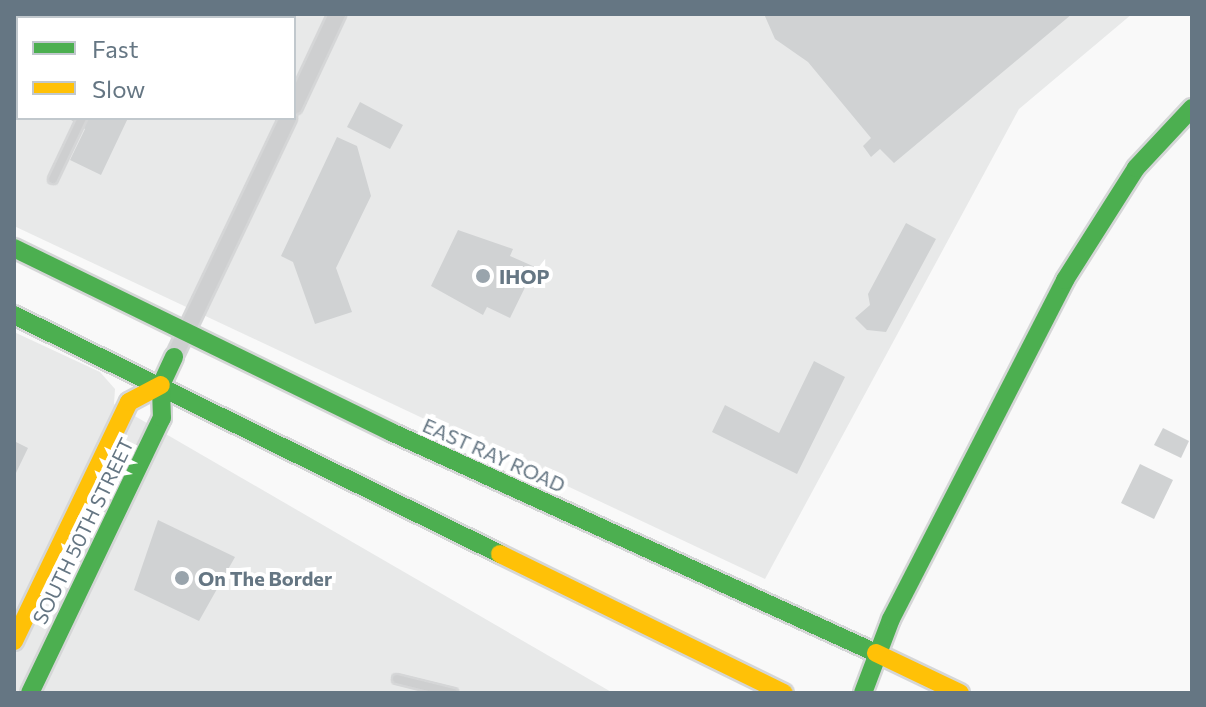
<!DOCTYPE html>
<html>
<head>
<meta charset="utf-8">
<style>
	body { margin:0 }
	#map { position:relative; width:1206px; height:707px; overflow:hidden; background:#f9f9f9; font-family:Commissioner,sans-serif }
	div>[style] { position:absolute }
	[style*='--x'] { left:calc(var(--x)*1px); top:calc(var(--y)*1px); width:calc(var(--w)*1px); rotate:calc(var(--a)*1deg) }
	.built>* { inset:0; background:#e8e9e9 }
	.building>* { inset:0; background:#d0d2d3 }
	.roads { filter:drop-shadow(2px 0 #d5d6d7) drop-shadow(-2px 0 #d5d6d7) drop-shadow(0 2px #d5d6d7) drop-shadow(0 -2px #d5d6d7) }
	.lane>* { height:8px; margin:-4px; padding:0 4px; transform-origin:4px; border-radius:4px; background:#cecfd0 }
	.street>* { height:16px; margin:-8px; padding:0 8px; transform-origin:8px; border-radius:8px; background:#cecfd0 }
	.fast>* { height:18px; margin:-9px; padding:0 9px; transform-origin:9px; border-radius:9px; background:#4caf50 }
	.slow>* { height:18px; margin:-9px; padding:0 9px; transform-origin:9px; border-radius:9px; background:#ffc107 }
	.dots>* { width:22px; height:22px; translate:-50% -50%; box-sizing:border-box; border:4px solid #fff; border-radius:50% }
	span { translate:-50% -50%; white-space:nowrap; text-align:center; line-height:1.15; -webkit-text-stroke:8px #fff; paint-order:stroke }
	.poi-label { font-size:20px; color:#657683; font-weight:700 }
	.left { translate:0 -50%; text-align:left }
	.street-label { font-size:20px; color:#657683 }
	.frame { position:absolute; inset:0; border:16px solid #657683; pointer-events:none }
	.legend { position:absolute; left:16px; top:16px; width:280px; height:104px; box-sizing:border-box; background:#fff; border:2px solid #c1c8cd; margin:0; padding:10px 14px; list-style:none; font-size:24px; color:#657683 }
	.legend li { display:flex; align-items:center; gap:16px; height:40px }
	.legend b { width:40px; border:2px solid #c1c8cd }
</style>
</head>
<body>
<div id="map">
	<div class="built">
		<div style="clip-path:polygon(evenodd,14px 14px,1132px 14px,1019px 109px,765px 579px,14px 226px,14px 14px,18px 18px,294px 18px,294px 118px,18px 118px,18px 18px)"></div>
		<div style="clip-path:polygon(14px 332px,100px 372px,115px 389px,114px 404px,613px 693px,14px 693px)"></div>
	</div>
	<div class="building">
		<div style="clip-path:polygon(14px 14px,46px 14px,18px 18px,14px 80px)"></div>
		<div style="clip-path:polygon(764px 14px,1072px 14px,894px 163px,880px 149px,871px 157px,863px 146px,871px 138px,808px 62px,775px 39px)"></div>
		<div style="clip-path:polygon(360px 102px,403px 125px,390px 149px,347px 127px)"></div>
		<div style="clip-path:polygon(68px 118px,128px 118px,101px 175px,70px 160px,85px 129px)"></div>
		<div style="clip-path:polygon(337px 137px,357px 146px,371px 196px,336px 268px,352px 312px,315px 324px,293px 262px,281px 256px)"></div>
		<div style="clip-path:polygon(906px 223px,936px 239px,886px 332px,867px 330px,855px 318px,870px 305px,868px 294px)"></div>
		<div style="clip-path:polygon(458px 230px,513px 249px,510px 256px,535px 267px,510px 318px,487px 307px,483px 315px,431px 286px)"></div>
		<div style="clip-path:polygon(814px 361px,845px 377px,797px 474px,712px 432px,725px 405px,779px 433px)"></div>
		<div style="clip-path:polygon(1163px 428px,1189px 441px,1181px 458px,1154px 445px)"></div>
		<div style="clip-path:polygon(14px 441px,28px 448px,14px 477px)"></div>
		<div style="clip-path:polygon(1140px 464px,1173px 480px,1154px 519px,1121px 503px)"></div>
		<div style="clip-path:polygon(158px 520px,235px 557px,199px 621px,134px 590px)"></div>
	</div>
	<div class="roads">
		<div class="lane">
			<div style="--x:53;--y:179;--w:68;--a:-64.6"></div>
			<div style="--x:397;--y:679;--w:58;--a:14"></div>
		</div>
		<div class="street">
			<div style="--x:294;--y:106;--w:102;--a:-64.9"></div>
			<div style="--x:174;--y:357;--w:265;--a:-64.5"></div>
		</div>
		<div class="fast">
			<div style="--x:14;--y:248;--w:420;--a:26"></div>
			<div style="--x:391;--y:432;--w:533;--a:24.5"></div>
			<div style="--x:14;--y:315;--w:542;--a:26.19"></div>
			<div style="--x:30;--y:693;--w:305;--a:-64.4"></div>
			<div style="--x:162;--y:418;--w:33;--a:-92"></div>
			<div style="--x:161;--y:385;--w:31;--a:-65"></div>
			<div style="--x:863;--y:693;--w:79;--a:-69.3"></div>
			<div style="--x:891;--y:619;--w:381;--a:-62.8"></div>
			<div style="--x:1065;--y:280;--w:133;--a:-57.6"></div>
			<div style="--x:1136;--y:168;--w:82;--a:-47"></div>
		</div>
		<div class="slow">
			<div style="--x:500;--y:554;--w:316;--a:26.1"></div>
			<div style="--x:14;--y:641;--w:265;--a:-64.3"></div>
			<div style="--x:129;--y:402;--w:36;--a:-28"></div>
			<div style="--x:876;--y:653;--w:93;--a:25.5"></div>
		</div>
	</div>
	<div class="dots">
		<div style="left:483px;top:276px;background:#99a4ac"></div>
		<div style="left:182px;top:578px;background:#99a4ac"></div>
	</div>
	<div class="poi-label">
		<span class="left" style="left:499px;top:276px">IHOP</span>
		<span class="left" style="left:198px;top:578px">On The Border</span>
	</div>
	<div class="street-label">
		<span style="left:494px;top:455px;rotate:24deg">EAST RAY ROAD</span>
		<span style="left:83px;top:531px;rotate:-64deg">SOUTH 50TH STREET</span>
	</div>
	<div class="frame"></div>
	<ul class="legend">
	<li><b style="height:10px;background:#4caf50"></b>Fast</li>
	<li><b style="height:10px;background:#ffc107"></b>Slow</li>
	</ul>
</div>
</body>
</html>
